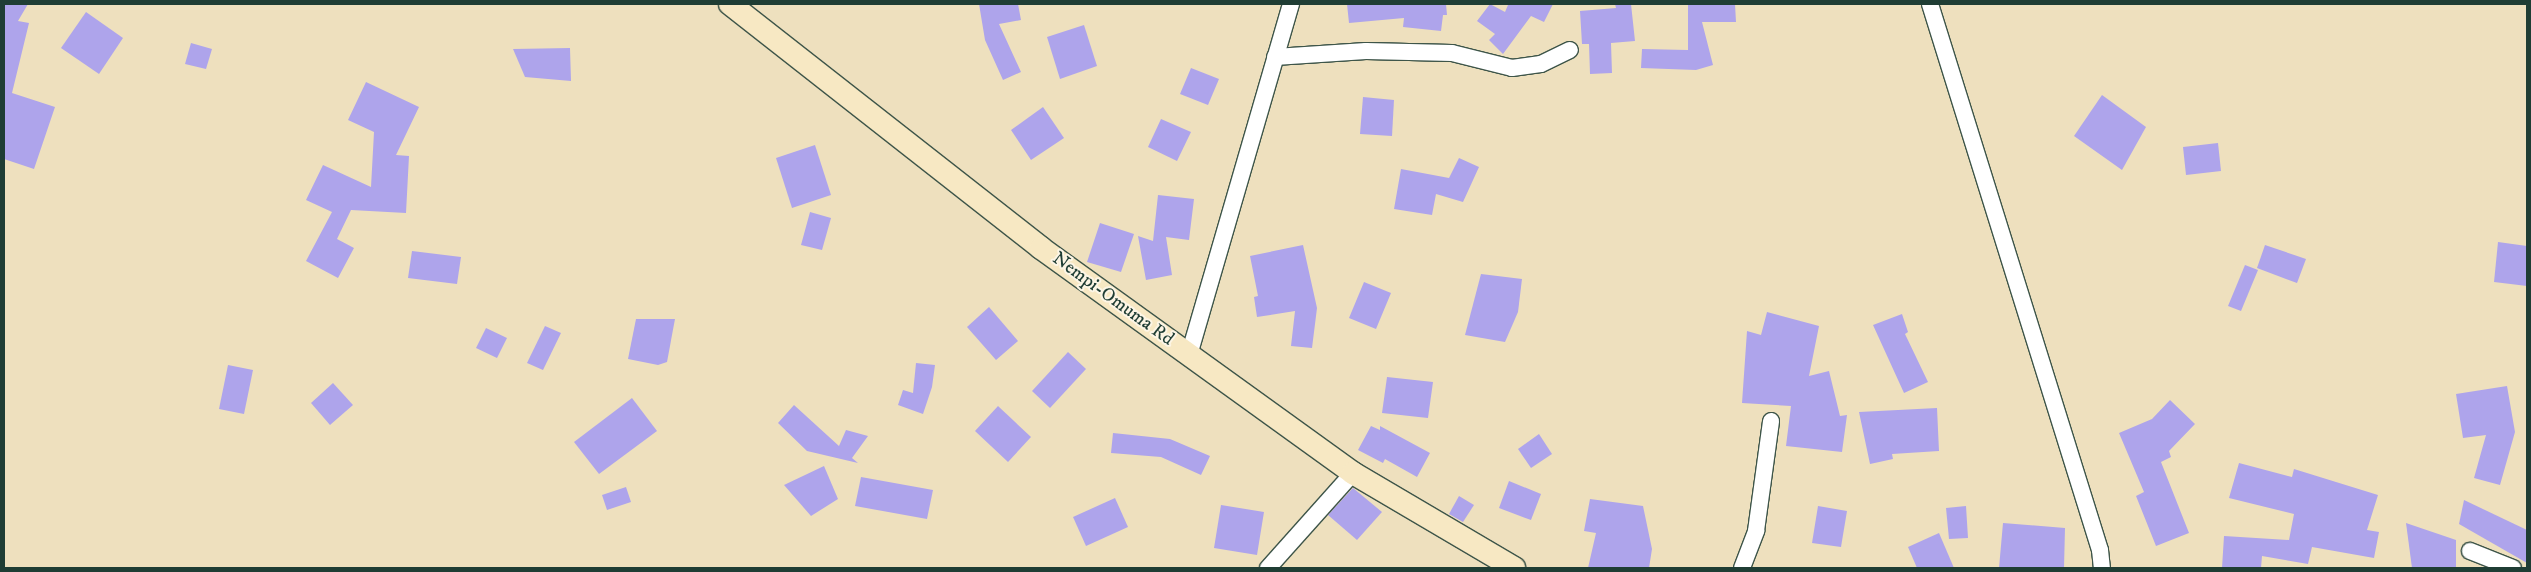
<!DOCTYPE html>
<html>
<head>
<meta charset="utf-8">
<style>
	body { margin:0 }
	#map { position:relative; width:2531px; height:572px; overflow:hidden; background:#eee0be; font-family:"IM FELL DW Pica",serif }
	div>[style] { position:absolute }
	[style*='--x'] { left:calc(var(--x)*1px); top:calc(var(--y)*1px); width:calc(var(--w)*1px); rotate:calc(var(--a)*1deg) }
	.building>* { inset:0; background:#aea4eb }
	.roads { filter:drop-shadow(1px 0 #3e5549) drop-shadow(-1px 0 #3e5549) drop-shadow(0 1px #3e5549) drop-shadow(0 -1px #3e5549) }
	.street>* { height:16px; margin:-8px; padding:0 8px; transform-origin:8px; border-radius:8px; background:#fff }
	.secondary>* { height:22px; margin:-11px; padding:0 11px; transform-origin:11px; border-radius:11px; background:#f7e8c3 }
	span { translate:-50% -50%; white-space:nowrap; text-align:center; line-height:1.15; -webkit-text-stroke:4px #fcf5e5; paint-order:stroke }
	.street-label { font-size:19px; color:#1f3d34 }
	.frame { position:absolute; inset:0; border:5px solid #1f3d34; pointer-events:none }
</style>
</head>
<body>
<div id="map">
	<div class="building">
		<div style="clip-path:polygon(4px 4px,28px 4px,18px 21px,29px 23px,12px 93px,55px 107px,34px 169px,4px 159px)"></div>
		<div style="clip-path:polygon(979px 4px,1018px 4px,1021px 20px,999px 24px,1021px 72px,1003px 80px,985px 40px)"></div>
		<div style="clip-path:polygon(1347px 4px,1446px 4px,1447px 15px,1443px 15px,1441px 31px,1403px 27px,1404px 18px,1349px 23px)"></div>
		<div style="clip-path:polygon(1490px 4px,1505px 12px,1508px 5px,1506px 4px,1553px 4px,1544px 22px,1531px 16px,1503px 54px,1489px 40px,1495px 34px,1477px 21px)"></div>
		<div style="clip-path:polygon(1615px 4px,1631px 4px,1635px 41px,1611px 43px,1612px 73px,1590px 74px,1589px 44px,1582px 44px,1580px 11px,1616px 8px)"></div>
		<div style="clip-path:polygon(1688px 4px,1735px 4px,1736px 22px,1702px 22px,1713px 65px,1696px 70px,1641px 68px,1642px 49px,1688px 50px)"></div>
		<div style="clip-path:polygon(86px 12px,123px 38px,99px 74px,61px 48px)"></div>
		<div style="clip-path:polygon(1084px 25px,1097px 66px,1060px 79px,1047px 37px)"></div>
		<div style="clip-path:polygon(191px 43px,212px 49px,206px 69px,185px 64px)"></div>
		<div style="clip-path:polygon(570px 48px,571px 81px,525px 77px,513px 49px)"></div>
		<div style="clip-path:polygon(1191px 68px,1219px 79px,1208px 105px,1180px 94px)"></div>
		<div style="clip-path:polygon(366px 82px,419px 107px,396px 155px,409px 156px,406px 213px,351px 210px,337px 239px,354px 248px,338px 278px,306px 261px,332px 212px,306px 200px,323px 165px,371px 187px,374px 132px,348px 120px)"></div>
		<div style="clip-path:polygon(2102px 95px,2146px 127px,2122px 170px,2074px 136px)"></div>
		<div style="clip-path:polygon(1363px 97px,1394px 100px,1392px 136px,1360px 134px)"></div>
		<div style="clip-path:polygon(1043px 107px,1064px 138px,1031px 160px,1011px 130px)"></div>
		<div style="clip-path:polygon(1161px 119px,1191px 132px,1177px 161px,1148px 147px)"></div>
		<div style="clip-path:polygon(2218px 143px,2221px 171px,2186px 175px,2183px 147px)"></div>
		<div style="clip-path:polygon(815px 145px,831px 195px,792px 208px,776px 158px)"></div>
		<div style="clip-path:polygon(1459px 158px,1479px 167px,1463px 202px,1436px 194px,1432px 215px,1394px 209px,1401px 169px,1449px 178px)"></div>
		<div style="clip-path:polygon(1158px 195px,1194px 199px,1189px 240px,1166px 237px,1172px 275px,1146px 280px,1138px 236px,1153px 241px)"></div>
		<div style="clip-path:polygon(810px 212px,831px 218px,822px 250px,801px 245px)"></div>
		<div style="clip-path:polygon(1100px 223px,1134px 234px,1121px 272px,1087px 262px)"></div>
		<div style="clip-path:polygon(2498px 242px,2527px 246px,2527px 286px,2494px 282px)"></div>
		<div style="clip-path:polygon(1303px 245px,1317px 308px,1312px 348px,1291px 346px,1295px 311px,1257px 317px,1254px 297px,1258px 296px,1250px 256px)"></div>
		<div style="clip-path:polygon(2265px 245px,2306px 259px,2297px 283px,2257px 268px)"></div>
		<div style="clip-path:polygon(412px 251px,461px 257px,457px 284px,408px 278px)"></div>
		<div style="clip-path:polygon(2245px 265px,2258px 270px,2241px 311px,2228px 306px)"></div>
		<div style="clip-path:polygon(1481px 274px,1522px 279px,1518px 312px,1505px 342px,1465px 335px)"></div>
		<div style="clip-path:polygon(1364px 282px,1391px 293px,1376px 329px,1349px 318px)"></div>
		<div style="clip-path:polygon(989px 307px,1018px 341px,996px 360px,967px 327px)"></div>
		<div style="clip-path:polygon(1767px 312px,1819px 326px,1809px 376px,1829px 371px,1840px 416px,1847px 415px,1842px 452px,1786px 446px,1791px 406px,1742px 403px,1747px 331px,1761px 335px)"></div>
		<div style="clip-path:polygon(1902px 314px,1908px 332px,1905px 334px,1928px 382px,1904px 393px,1873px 325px)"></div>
		<div style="clip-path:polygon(636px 319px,675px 319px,667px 362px,658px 365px,628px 359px)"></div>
		<div style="clip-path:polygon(545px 326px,561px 333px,543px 370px,527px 363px)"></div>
		<div style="clip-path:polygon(486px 328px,507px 338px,497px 358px,476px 348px)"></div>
		<div style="clip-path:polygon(1068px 352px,1086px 369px,1050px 408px,1032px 391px)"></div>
		<div style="clip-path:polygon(916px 363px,935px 365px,932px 387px,923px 414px,898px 405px,903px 390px,913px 393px)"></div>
		<div style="clip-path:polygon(228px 365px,253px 370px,244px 414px,219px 409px)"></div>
		<div style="clip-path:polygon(1387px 377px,1433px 382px,1428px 418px,1382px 413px)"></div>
		<div style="clip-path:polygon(333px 383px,353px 405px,330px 425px,311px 403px)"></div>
		<div style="clip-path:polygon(2507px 386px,2515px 432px,2500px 485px,2474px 478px,2486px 435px,2463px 438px,2456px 394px)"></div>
		<div style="clip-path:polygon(632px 398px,657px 431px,599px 474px,574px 442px)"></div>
		<div style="clip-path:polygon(2170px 400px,2195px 424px,2169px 451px,2171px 457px,2161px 462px,2189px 533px,2156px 546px,2136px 496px,2144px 492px,2119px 433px,2152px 419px)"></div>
		<div style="clip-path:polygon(794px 405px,839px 446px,846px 430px,868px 436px,852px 458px,858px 463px,807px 451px,778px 423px)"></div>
		<div style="clip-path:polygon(998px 406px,1031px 437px,1008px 462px,975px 431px)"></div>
		<div style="clip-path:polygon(1937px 408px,1939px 451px,1892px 454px,1893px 459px,1870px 464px,1859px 412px)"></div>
		<div style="clip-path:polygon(1371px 426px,1380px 430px,1380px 426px,1430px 453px,1417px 477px,1385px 459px,1383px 463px,1358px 450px)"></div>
		<div style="clip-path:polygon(1113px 433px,1170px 439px,1210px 456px,1201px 475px,1161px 457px,1111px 453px)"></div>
		<div style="clip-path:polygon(1539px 434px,1552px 454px,1531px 468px,1518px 449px)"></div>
		<div style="clip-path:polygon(2239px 463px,2292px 477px,2294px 469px,2378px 495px,2367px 530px,2379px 532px,2374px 558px,2312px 547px,2308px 564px,2262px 556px,2261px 568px,2222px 568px,2224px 536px,2289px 540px,2294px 514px,2229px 498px)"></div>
		<div style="clip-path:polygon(824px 466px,838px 499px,811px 516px,784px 485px)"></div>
		<div style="clip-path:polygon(861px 477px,933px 490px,927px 519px,855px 506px)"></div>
		<div style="clip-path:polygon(1509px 481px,1541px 494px,1531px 520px,1499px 508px)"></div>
		<div style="clip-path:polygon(626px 487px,631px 502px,607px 510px,602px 495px)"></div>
		<div style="clip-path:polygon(1353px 488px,1382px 512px,1357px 540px,1328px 515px)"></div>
		<div style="clip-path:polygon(1459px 496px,1474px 505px,1463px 522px,1449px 514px)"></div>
		<div style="clip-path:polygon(1115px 498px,1128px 527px,1086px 546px,1073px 517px)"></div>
		<div style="clip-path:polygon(1590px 499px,1643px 506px,1652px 549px,1649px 568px,1588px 568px,1596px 533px,1584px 531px)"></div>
		<div style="clip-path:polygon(2464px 500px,2527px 530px,2527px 563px,2459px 524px)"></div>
		<div style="clip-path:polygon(1221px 505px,1264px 512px,1257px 555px,1214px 548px)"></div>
		<div style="clip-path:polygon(1818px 506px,1847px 511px,1841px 547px,1812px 543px)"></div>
		<div style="clip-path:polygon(1966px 506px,1968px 538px,1949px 539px,1946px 508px)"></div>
		<div style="clip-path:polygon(2003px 523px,2065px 528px,2064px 568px,1999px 568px)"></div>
		<div style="clip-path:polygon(2406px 523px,2456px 540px,2456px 568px,2412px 568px)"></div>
		<div style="clip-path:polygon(1939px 533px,1954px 568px,1917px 568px,1908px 547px)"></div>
	</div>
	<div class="roads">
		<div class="street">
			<div style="--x:1930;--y:4;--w:572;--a:72.71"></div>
			<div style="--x:2100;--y:550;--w:18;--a:84"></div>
			<div style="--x:1275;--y:57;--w:91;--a:-3.8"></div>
			<div style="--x:1366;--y:51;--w:86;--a:1.3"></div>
			<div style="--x:1452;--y:53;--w:62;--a:14"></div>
			<div style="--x:1512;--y:68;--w:29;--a:-8"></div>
			<div style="--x:1541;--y:64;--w:32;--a:-26"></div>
			<div style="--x:1189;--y:355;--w:366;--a:-73.8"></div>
			<div style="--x:2470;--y:551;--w:46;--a:21.6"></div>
			<div style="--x:1268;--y:568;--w:127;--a:-48.2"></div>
			<div style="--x:1742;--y:568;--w:40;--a:-69"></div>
			<div style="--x:1756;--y:531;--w:111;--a:-82.2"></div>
		</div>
		<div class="secondary">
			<div style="--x:730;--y:4;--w:395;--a:38.1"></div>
			<div style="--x:1041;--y:248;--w:385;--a:35.8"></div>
			<div style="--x:1353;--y:473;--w:187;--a:30.5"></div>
		</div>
	</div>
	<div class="street-label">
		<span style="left:1113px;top:299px;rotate:36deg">Nempi-Omuma Rd</span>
	</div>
	<div class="frame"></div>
</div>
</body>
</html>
